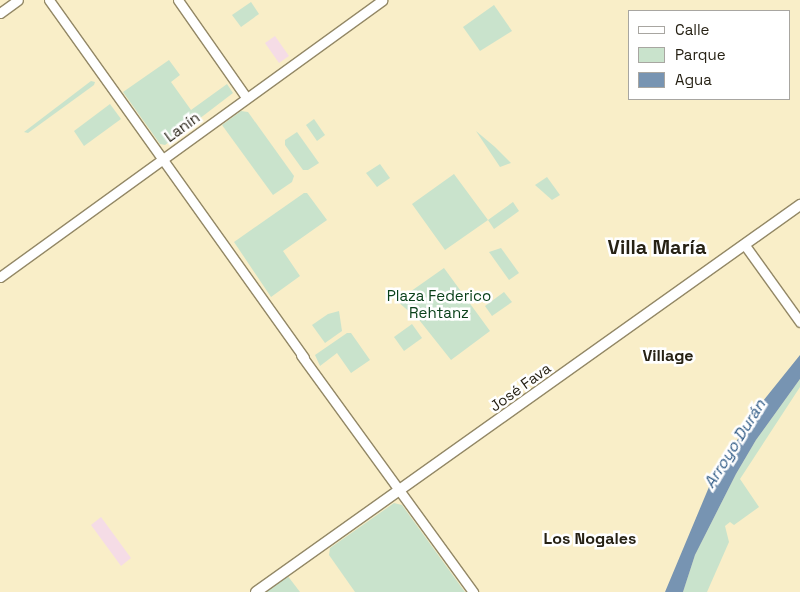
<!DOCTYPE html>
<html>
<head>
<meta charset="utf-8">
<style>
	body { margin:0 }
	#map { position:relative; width:800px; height:592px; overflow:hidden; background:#f9eec8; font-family:"Space Grotesk",sans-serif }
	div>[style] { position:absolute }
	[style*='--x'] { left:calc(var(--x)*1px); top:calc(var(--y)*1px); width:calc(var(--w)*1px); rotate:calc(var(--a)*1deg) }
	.education>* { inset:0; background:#f5dce6 }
	.green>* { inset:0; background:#c9e3cc }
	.water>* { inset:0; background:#7794b2 }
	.roads { filter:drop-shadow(1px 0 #938866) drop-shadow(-1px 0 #938866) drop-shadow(0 1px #938866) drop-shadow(0 -1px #938866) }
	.minor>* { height:9px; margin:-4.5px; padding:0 4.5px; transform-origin:4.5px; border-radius:4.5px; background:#fff }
	.major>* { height:10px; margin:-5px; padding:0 5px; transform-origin:5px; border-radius:5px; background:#fff }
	span { translate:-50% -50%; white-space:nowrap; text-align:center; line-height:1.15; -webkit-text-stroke:5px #fff; paint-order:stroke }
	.street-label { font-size:15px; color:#262114 }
	.park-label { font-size:15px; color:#0a411a }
	.neighbourhood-label { font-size:16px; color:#262114; font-weight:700 }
	.water-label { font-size:16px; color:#2f5a85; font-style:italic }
	.district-label { font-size:20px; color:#262114; font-weight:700 }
	.legend { position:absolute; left:628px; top:10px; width:162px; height:90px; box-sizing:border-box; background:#fff; border:1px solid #a8a6a1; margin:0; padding:6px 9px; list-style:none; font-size:15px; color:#262114 }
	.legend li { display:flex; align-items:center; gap:10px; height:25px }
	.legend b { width:25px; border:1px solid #a8a6a1 }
</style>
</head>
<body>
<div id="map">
	<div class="education">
		<div style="clip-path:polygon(275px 36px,289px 56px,279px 63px,265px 43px)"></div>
		<div style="clip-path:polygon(101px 517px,131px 558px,121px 566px,91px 525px)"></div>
	</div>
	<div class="green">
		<div style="clip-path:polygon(251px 2px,259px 14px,241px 27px,232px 15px)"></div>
		<div style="clip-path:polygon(494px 5px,512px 31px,480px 51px,463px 27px)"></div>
		<div style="clip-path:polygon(169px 60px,180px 75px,171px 82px,191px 110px,227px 84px,233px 93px,165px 145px,160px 144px,123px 92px)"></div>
		<div style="clip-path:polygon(91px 81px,95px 82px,94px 85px,28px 133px,24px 132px)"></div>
		<div style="clip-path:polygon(110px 104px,121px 119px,84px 146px,74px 131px)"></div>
		<div style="clip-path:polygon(241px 111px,248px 112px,294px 176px,292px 182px,273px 195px,222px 125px)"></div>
		<div style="clip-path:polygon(314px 119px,325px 135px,317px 141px,306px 125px)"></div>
		<div style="clip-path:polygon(476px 131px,495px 147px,511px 163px,500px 167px)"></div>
		<div style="clip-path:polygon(297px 132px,319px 163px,308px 170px,303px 170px,285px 145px,285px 140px)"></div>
		<div style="clip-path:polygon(380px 164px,390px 178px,377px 187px,366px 173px)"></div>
		<div style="clip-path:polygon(454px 174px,488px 220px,513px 202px,519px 211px,494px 229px,488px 220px,445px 250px,412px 204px)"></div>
		<div style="clip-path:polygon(547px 177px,560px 195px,552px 200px,535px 185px)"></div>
		<div style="clip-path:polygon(304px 193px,307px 193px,327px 220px,283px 251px,300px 276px,271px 297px,234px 242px)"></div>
		<div style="clip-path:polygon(501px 248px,519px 273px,509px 280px,489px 252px)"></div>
		<div style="clip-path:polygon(444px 268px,490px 331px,451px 360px,420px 321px,397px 301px)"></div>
		<div style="clip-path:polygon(504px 292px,512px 302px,492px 316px,485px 306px)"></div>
		<div style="clip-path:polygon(339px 311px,342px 331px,325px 343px,312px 325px,328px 314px)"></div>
		<div style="clip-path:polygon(412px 324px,422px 338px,404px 351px,394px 337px)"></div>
		<div style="clip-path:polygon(347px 333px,351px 333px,370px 360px,351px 373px,337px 353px,320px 366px,315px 355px)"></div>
		<div style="clip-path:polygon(800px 379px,800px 387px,740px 479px,759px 507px,734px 525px,730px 522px,725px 526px,729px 542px,707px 592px,683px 592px,695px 555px,736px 474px,756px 440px)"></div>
		<div style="clip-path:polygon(394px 503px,402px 505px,465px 592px,355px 592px,329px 555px,330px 548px)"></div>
		<div style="clip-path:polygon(287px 575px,300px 592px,263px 592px)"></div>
	</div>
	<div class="water">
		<div style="clip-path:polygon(800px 355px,800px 379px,756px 440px,736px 474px,695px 555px,683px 592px,665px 592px,714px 475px,763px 401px)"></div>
	</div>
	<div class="roads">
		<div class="minor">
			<div style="--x:49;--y:0;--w:439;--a:54.5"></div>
			<div style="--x:178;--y:0;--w:118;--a:55"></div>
			<div style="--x:0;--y:13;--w:22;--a:-36"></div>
			<div style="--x:744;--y:244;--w:96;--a:54.3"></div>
			<div style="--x:0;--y:277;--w:472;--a:-35.9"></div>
			<div style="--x:301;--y:355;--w:293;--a:54"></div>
		</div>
		<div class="major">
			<div style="--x:256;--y:592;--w:668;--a:-35.43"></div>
		</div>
	</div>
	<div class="street-label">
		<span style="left:182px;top:127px;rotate:-36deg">Lanín</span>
		<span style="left:520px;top:387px;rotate:-36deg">José Fava</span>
	</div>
	<div class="park-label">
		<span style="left:439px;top:304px">Plaza Federico<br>Rehtanz</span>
	</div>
	<div class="neighbourhood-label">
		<span style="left:668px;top:356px">Village</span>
		<span style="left:590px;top:539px">Los Nogales</span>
	</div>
	<div class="water-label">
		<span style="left:735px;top:444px;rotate:-58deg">Arroyo Durán</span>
	</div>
	<div class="district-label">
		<span style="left:657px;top:247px">Villa María</span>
	</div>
	<ul class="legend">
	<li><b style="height:6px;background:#fff"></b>Calle</li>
	<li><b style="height:14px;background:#c9e3cc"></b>Parque</li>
	<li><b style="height:14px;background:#7794b2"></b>Agua</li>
	</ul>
</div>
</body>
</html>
